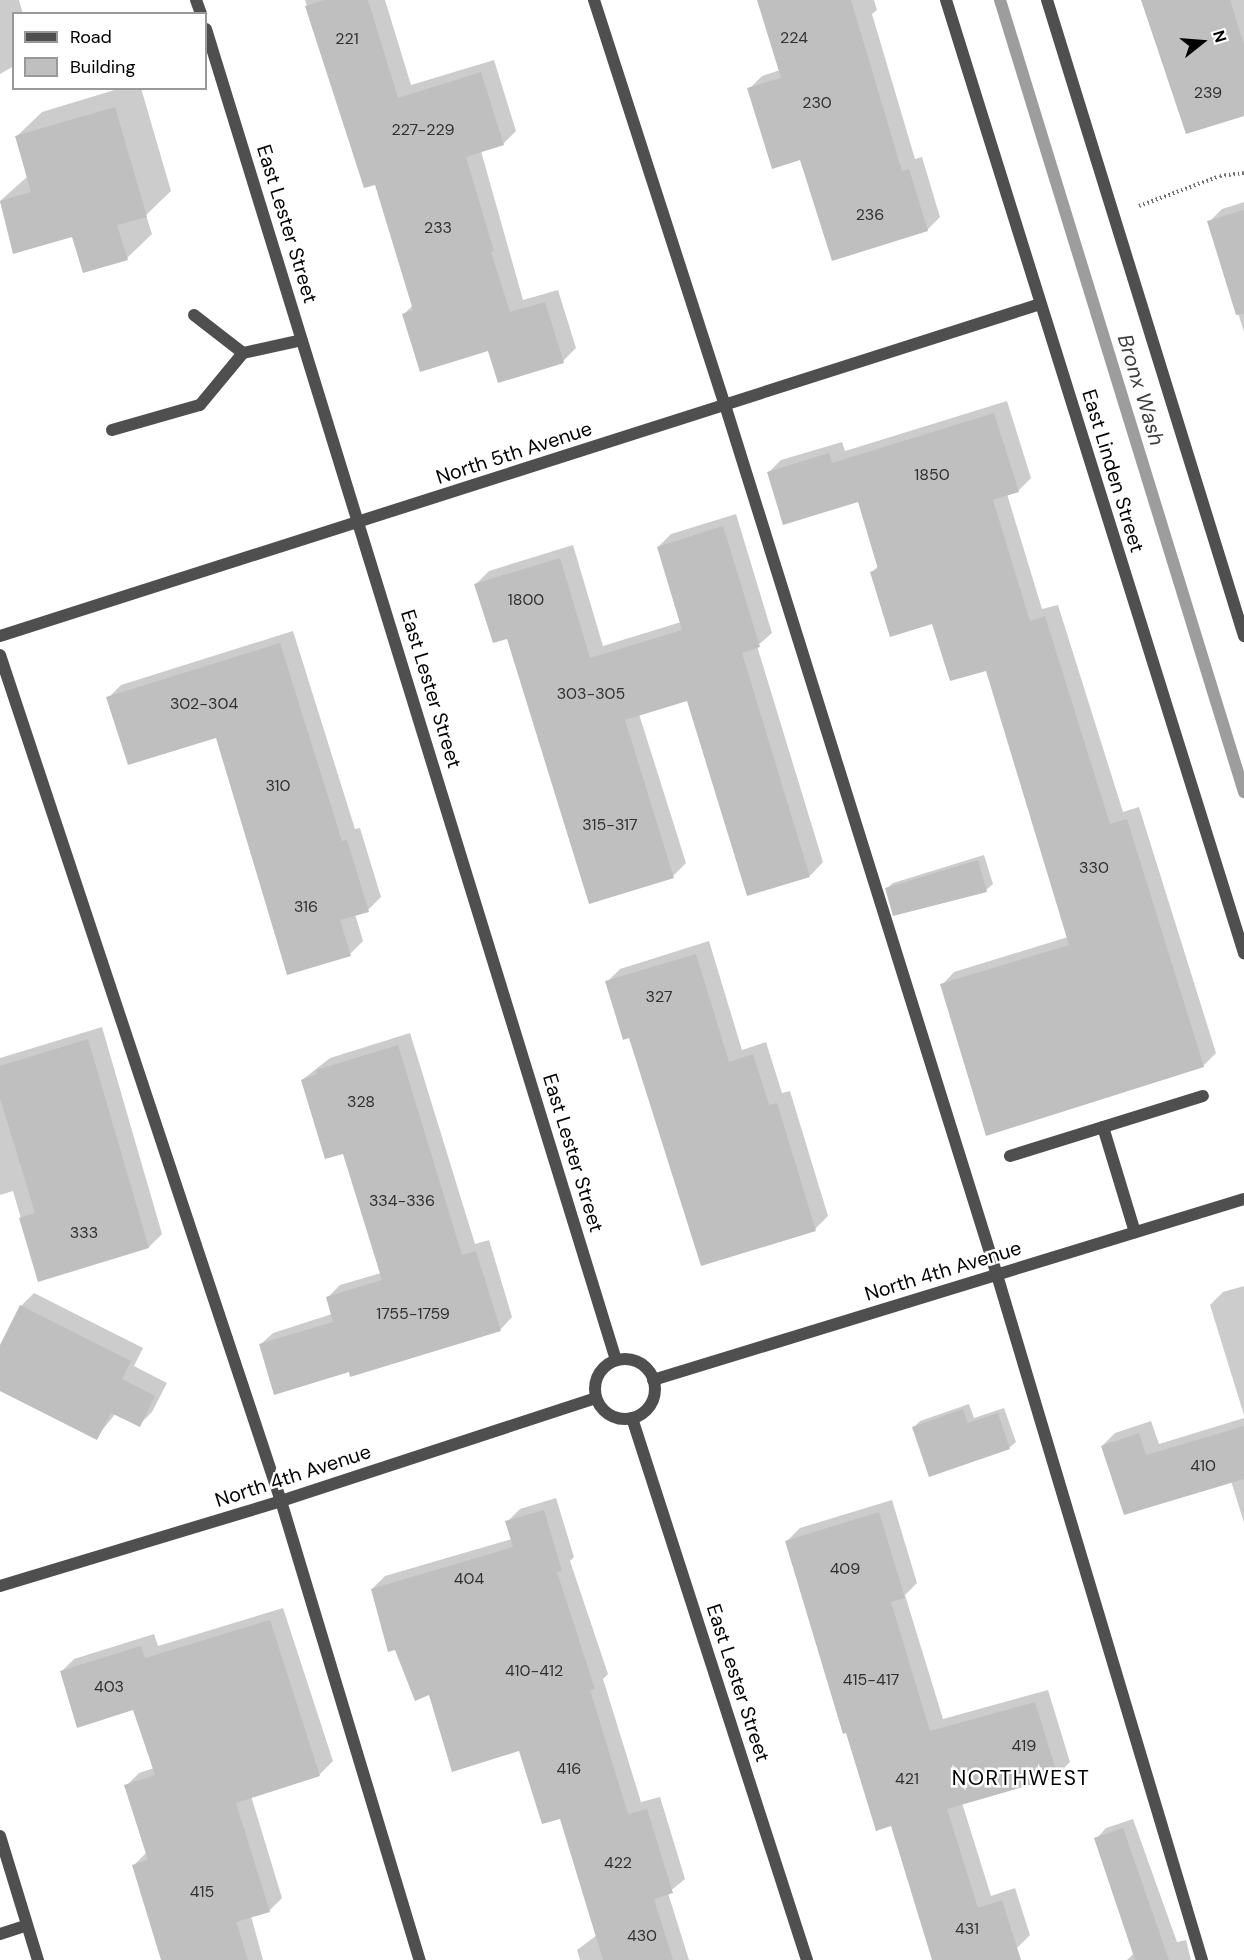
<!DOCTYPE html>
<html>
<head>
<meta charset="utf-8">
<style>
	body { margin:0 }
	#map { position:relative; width:1244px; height:1960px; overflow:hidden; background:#fff; font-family:"DM Sans",sans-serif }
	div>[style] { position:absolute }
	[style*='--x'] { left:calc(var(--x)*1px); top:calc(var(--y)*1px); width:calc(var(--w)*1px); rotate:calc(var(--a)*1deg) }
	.shadow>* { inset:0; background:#0003 }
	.stream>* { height:12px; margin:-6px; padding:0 6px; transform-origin:6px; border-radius:6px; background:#9d9d9d }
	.building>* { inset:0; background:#bfbfbf }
	.path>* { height:4px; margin-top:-2px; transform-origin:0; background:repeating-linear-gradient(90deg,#717171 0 1.5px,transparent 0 4.5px) }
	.lane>* { height:12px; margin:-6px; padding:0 6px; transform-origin:6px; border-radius:6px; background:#4f4f4f }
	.street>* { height:12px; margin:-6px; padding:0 6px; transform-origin:6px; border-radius:6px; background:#4f4f4f }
	.street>.ring { margin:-6px; padding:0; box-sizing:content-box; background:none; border:12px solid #4f4f4f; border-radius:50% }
	span { translate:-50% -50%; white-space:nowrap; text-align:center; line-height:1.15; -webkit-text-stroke:5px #fff; paint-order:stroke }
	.number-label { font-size:16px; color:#303030 }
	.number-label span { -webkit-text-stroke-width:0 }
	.street-label { font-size:20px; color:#000 }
	.water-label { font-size:21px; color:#3e3e3e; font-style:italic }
	.neighbourhood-label { font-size:21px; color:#000; letter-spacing:1.5px }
	.legend { position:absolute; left:12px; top:12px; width:195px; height:78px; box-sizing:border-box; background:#fff; border:2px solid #999; margin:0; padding:8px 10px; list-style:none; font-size:18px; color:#000 }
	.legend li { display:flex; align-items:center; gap:12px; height:30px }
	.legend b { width:30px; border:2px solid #999 }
	.north { position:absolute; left:1172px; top:12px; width:60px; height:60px; -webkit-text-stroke:4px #fff; paint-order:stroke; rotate:73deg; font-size:16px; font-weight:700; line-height:24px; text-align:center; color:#000 }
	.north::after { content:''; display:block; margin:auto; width:21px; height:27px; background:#000; clip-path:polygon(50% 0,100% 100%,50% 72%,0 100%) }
</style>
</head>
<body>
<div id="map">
	<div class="shadow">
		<div style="clip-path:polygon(0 0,19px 0,23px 14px,14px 14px,14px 66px,0 74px)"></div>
		<div style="clip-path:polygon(305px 0,385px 0,411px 85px,494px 60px,516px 131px,503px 144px,481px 151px,523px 300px,558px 290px,576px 348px,563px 361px,489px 349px,404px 314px,413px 305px,376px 183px,365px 186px)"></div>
		<div style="clip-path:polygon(759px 0,874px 0,877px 10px,872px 14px,915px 159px,922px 157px,940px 217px,927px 230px,801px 158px,749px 89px,762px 76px,780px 70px)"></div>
		<div style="clip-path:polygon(1144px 0,1244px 0,1244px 115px)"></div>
		<div style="clip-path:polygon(121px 88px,141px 88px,171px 191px,146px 215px,152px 234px,127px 258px,73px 235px,14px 252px,0 201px,28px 176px,17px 136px,42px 112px)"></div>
		<div style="clip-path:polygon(1244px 202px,1244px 332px,1209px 222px,1222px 209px)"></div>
		<div style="clip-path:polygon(1007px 401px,1031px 478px,1019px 490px,1007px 494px,1042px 609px,1058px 605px,1123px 812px,1139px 807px,1216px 1053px,1203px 1066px,942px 985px,954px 972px,1068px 937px,987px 669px,872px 572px,879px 565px,859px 500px,768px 473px,781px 460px,842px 442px,845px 451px)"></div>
		<div style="clip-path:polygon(736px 514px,772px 633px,757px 646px,823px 862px,810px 876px,688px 699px,639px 714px,686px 863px,673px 876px,508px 637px,476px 584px,489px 571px,573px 545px,603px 646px,681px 622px,658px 547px,671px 534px)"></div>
		<div style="clip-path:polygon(293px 631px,355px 829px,360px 828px,381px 897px,368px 910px,355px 914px,363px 941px,350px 954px,217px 736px,108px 698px,121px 685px)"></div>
		<div style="clip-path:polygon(984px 855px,993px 884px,986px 890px,886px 889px,893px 883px)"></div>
		<div style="clip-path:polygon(709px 941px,742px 1050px,766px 1042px,782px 1093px,790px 1091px,828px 1216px,815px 1229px,630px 1036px,607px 982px,620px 969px)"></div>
		<div style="clip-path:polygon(102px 1027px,162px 1234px,149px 1247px,39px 1280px,13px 1191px,0 1195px,0 1058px)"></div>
		<div style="clip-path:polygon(410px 1033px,475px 1244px,489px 1240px,512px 1317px,500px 1330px,260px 1345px,273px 1333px,332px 1314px,327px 1298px,340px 1285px,381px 1273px,344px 1152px,302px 1080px,330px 1058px)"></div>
		<div style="clip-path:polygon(1244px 1286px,1244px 1415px,1210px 1305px,1223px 1292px)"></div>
		<div style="clip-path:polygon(34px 1293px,143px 1348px,134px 1366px,167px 1383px,152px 1412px,139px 1425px,116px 1413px,96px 1438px,0 1390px,0 1348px,21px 1306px)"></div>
		<div style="clip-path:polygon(969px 1404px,974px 1418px,1004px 1408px,1016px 1442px,1009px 1448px,914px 1427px,920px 1421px)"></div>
		<div style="clip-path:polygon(1244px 1418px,1244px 1523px,1231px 1481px,1102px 1446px,1115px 1433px,1151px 1421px,1159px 1444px)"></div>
		<div style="clip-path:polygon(556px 1498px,574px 1557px,570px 1561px,608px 1674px,603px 1679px,641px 1802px,660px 1797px,685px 1879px,668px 1893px,689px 1960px,580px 1960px,577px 1950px,597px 1935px,561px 1817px,520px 1749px,430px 1693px,372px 1589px,385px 1576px,512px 1539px,507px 1522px,520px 1509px)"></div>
		<div style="clip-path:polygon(892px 1500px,917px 1583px,905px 1595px,943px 1719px,1048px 1690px,1070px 1762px,1057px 1775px,962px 1803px,991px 1896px,1015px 1888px,1030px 1935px,1017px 1948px,1015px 1960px,933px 1960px,892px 1824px,787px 1541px,800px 1528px)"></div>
		<div style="clip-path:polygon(283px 1608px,333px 1761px,319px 1775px,251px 1796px,282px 1898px,269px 1911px,251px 1916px,263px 1960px,163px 1960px,134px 1865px,147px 1852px,126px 1786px,139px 1773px,154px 1768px,134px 1709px,61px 1672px,74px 1659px,154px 1634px,158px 1646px)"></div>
		<div style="clip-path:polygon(1133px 1819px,1177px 1942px,1186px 1940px,1191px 1960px,1127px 1960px,1134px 1953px,1096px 1839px,1106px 1828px)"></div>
	</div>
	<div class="stream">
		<div style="--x:1000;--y:0;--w:829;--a:72.88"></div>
	</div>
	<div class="building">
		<div style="clip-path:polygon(324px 0,368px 0,398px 98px,481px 72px,504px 145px,466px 157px,494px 251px,491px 252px,510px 312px,545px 302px,564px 363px,498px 383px,488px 351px,420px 372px,402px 314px,413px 310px,375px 185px,364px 188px,305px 6px)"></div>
		<div style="clip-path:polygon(757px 0,851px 0,902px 171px,909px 169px,928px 231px,832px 261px,800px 160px,772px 169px,747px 88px,781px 78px)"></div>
		<div style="clip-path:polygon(1141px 0,1230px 0,1244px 45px,1244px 116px,1186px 134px)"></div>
		<div style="clip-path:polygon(115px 107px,147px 217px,117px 225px,128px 260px,83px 273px,72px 237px,13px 254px,0 201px,31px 192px,15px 136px)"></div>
		<div style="clip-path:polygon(1244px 210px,1244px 314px,1236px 315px,1207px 221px)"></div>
		<div style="clip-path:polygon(994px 413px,1019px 492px,993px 500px,1030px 621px,1045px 616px,1110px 824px,1127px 819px,1204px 1067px,986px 1136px,940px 984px,1069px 945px,986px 671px,950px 681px,932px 624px,890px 637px,870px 572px,878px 569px,858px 502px,783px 525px,767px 472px,829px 453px,832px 463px)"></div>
		<div style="clip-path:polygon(723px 526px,760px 647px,742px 653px,810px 877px,747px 896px,687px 701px,625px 720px,674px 878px,589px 904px,507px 639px,493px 643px,474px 584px,560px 558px,590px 658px,682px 630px,657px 547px)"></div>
		<div style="clip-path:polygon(280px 643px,342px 841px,347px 840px,369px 912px,340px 920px,351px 956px,287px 975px,216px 738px,128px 765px,106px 697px)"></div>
		<div style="clip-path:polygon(978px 860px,987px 892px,893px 916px,885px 888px)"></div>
		<div style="clip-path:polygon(696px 954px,729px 1062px,753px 1054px,769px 1105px,777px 1103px,816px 1231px,701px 1266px,629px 1038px,623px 1040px,605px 981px)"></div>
		<div style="clip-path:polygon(88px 1039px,149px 1248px,38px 1282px,19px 1218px,35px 1213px,0 1098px,0 1066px)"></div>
		<div style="clip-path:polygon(398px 1045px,462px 1255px,476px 1251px,501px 1331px,350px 1377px,349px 1372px,274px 1395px,259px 1344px,333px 1322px,326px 1297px,382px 1280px,343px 1154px,325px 1159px,301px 1080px,317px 1074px,316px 1070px)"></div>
		<div style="clip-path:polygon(20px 1305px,131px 1361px,122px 1379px,155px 1396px,140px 1427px,111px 1413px,97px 1440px,0 1391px,0 1345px)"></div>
		<div style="clip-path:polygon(963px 1409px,968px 1423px,998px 1413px,1010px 1449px,929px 1477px,912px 1427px)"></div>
		<div style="clip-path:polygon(1244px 1426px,1244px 1479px,1124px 1515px,1101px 1446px,1139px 1433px,1146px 1455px)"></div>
		<div style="clip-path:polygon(544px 1510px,562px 1571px,557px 1572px,595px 1689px,590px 1690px,628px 1814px,647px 1809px,673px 1893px,654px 1899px,673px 1960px,603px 1960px,560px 1819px,542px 1824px,519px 1751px,452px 1772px,429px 1695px,415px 1701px,395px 1650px,388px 1652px,371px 1589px,513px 1547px,505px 1521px)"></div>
		<div style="clip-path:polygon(879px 1512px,905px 1598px,891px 1602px,930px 1731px,1035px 1702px,1058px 1777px,947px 1809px,978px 1908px,1002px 1900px,1021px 1960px,932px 1960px,891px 1826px,876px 1831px,846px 1733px,843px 1734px,785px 1541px)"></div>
		<div style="clip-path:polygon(270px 1620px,320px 1776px,236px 1803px,270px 1912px,236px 1922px,248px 1960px,161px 1960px,132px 1865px,148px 1860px,124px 1785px,155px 1775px,133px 1710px,77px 1728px,60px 1671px,141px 1646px,145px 1658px)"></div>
		<div style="clip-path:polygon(1123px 1828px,1169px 1960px,1135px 1960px,1094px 1838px)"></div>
	</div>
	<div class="path">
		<div style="--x:1139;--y:206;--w:86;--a:-20.3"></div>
		<div style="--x:1220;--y:176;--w:24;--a:-7"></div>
	</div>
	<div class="lane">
		<div style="--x:594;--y:0;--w:426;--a:72.1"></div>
		<div style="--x:725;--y:405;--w:912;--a:72.64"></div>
		<div style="--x:997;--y:1275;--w:715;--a:73.34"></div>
		<div style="--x:194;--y:315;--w:62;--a:37.8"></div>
		<div style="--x:243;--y:353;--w:60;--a:-12.4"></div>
		<div style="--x:112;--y:430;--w:91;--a:-15.9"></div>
		<div style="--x:200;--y:405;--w:67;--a:-50.4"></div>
		<div style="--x:0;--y:655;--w:891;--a:71.63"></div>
		<div style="--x:281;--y:1501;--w:480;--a:73.2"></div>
		<div style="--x:1103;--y:1127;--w:110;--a:73.1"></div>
		<div style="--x:1010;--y:1156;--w:202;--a:-17.3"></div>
		<div style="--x:0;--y:1934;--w:28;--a:-18"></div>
	</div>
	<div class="street">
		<div style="--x:196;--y:0;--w:15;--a:70"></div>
		<div style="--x:946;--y:0;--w:999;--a:72.64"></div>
		<div style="--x:1047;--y:0;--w:666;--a:72.79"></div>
		<div style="--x:206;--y:29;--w:1393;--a:72.88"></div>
		<div style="--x:0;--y:636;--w:1092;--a:-17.7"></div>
		<div class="ring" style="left:595px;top:1359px;width:48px;height:48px"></div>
		<div style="--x:653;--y:1380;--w:618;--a:-17.03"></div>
		<div style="--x:632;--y:1418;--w:570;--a:72.11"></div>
		<div style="--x:0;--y:1586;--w:294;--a:-16.8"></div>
		<div style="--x:281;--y:1501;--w:331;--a:-18.1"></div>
		<div style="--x:0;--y:1836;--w:130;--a:73"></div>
	</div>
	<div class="number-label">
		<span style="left:794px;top:38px">224</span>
		<span style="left:347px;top:39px">221</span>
		<span style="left:1208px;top:93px">239</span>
		<span style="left:817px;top:103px">230</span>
		<span style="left:423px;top:130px">227-229</span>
		<span style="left:870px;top:215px">236</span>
		<span style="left:438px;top:228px">233</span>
		<span style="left:932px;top:475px">1850</span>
		<span style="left:526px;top:600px">1800</span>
		<span style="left:591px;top:694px">303-305</span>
		<span style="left:204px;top:704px">302-304</span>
		<span style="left:278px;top:786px">310</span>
		<span style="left:610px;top:825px">315-317</span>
		<span style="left:1094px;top:868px">330</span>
		<span style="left:306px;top:907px">316</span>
		<span style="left:659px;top:997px">327</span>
		<span style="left:361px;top:1102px">328</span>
		<span style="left:402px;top:1201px">334-336</span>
		<span style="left:84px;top:1233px">333</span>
		<span style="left:413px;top:1314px">1755-1759</span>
		<span style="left:1203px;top:1466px">410</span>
		<span style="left:845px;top:1569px">409</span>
		<span style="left:469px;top:1579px">404</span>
		<span style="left:534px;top:1671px">410-412</span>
		<span style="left:871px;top:1680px">415-417</span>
		<span style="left:109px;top:1687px">403</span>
		<span style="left:1024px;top:1746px">419</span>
		<span style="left:569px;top:1769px">416</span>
		<span style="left:907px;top:1779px">421</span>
		<span style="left:618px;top:1863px">422</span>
		<span style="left:202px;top:1892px">415</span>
		<span style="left:967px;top:1929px">431</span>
		<span style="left:642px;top:1936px">430</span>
	</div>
	<div class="street-label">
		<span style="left:287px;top:224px;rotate:73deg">East Lester Street</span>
		<span style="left:514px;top:453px;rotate:-18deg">North 5th Avenue</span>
		<span style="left:1113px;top:471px;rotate:73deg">East Linden Street</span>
		<span style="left:431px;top:689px;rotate:73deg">East Lester Street</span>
		<span style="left:573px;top:1153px;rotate:73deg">East Lester Street</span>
		<span style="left:943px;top:1271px;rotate:-17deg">North 4th Avenue</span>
		<span style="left:293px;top:1476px;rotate:-18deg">North 4th Avenue</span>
		<span style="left:738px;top:1683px;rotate:72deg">East Lester Street</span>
	</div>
	<div class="water-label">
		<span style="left:1141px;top:390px;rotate:73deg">Bronx Wash</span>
	</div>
	<div class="neighbourhood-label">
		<span style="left:1021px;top:1778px">NORTHWEST</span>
	</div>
	<ul class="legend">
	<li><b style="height:8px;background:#4f4f4f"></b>Road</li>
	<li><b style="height:16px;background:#bfbfbf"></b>Building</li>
	</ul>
	<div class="north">N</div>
</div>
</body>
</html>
